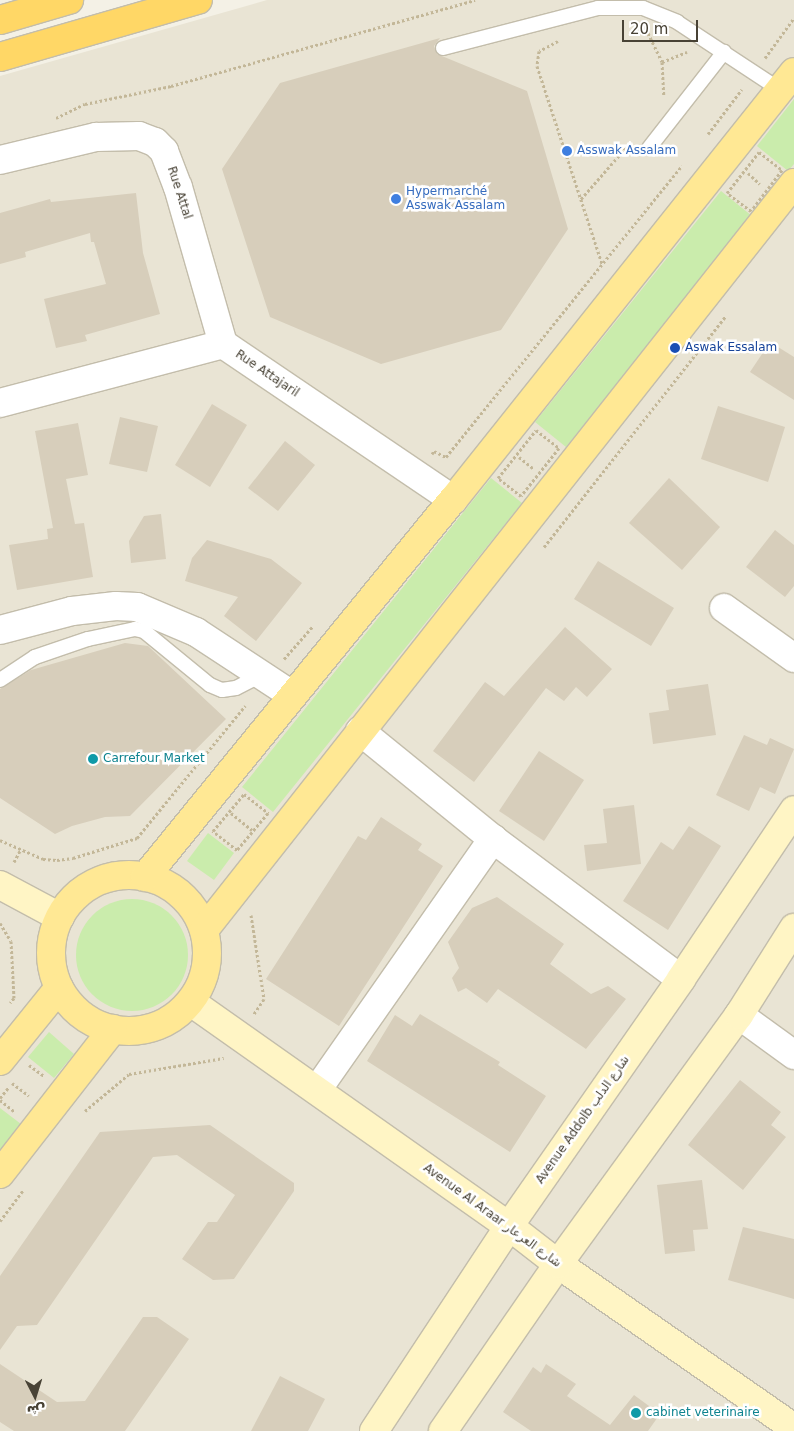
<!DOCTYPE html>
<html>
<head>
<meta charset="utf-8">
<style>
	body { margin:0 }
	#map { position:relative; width:794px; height:1431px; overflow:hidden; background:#f4f1e6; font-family:"DejaVu Sans","Noto Sans Arabic",sans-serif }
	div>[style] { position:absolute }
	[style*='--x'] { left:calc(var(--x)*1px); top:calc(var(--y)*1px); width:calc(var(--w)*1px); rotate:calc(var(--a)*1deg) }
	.residential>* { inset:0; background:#e9e4d4 }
	.green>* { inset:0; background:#caecac }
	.round { border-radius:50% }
	.building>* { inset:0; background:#d7cebb }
	.path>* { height:3px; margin-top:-1.5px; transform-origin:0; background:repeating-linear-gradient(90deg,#c3b798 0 2.5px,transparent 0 5px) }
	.roads { filter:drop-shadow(1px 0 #c3bdab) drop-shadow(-1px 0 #c3bdab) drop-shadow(0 1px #c3bdab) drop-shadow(0 -1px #c3bdab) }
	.lane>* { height:14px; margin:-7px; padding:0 7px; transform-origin:7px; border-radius:7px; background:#fff }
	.street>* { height:28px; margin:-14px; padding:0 14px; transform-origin:14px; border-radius:14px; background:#fff }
	.secondary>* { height:28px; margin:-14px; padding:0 14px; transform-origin:14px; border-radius:14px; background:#fff5c5 }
	.primary>* { height:28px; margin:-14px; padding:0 14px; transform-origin:14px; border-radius:14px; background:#ffe894 }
	.primary>.ring { margin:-14px; padding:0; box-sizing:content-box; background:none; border:28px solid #ffe894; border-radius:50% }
	.highway>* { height:28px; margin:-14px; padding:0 14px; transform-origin:14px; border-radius:14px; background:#ffd766 }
	.dots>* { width:14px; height:14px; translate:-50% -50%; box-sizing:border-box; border:2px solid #fff; border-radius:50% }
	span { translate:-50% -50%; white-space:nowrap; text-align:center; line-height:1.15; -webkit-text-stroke:5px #fff; paint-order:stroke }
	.shop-label { font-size:12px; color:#366cbe }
	.left { translate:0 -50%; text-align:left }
	.street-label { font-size:12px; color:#484235 }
	.transit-label { font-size:12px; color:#164399 }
	.culture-label { font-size:12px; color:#0d838f }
	.north { position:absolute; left:10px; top:1371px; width:50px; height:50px; -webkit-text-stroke:4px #fff; paint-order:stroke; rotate:175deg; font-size:14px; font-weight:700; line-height:20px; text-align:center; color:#484235 }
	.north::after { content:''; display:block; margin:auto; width:18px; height:22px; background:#484235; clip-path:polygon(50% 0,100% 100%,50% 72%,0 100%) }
	.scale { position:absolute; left:622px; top:20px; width:76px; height:22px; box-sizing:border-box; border:2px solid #484235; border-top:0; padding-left:6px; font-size:15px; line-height:18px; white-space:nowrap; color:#484235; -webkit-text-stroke:4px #fff; paint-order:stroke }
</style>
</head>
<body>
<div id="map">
	<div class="residential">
		<div style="clip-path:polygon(267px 0,794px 0,794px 1431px,0 1431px,0 76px)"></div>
	</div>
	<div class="green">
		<div style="clip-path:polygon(794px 99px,794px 164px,788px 171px,757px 146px)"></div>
		<div style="clip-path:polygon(721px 191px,752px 216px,566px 447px,535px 422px)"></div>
		<div style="clip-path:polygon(491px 478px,522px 503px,273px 812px,242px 787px)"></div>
		<div style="clip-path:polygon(208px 833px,234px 853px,214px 880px,187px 861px)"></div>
		<div class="round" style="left:76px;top:899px;width:112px;height:112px"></div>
		<div style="clip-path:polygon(49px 1032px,74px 1054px,54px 1078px,28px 1057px)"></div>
		<div style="clip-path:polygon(0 1108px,21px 1124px,0 1151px)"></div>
	</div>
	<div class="building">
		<div style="clip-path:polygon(440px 38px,434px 46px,437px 54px,527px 91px,568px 229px,501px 330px,381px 364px,270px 317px,222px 169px,280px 83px)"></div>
		<div style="clip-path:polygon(136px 193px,143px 253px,160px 314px,85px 335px,87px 341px,56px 348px,44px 299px,106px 284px,94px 242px,91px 242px,90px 233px,25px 252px,26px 257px,0 264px,0 213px,50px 199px,51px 202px)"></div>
		<div style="clip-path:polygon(770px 342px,794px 357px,794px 400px,750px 372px)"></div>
		<div style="clip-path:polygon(212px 404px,247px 425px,210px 487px,175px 465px)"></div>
		<div style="clip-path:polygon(718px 406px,785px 427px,768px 482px,701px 459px)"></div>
		<div style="clip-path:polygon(120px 417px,158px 426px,147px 472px,109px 464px)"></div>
		<div style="clip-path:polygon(78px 423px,88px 475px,66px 479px,75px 524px,84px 523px,93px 577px,17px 590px,9px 545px,48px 539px,47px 529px,53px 528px,35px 431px)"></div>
		<div style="clip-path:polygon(285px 441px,315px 465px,278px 511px,248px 488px)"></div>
		<div style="clip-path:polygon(669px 478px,720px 527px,682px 570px,629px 523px)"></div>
		<div style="clip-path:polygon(161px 514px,166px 559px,131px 563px,129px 541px,144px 516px)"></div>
		<div style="clip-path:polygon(775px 530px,794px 545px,794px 586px,785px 597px,746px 567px)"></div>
		<div style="clip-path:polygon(207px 540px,271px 559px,302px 583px,256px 641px,224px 616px,238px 597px,185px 581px,192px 558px)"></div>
		<div style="clip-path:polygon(598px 561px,674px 608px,651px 646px,574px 599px)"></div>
		<div style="clip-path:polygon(565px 627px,612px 669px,587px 697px,576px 687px,564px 701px,546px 688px,474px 782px,433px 751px,485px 682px,504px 696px)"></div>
		<div style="clip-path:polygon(125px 643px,148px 646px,226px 719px,130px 816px,105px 817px,72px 826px,55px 834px,0 798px,0 689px,31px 670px)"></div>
		<div style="clip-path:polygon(708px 684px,716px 735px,653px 744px,649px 713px,669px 710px,666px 690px)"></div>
		<div style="clip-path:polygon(744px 735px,767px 745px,770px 738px,794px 749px,775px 794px,760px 787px,749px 811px,716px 795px)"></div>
		<div style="clip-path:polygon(539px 751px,584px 780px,544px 841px,499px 811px)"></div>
		<div style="clip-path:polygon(634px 805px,641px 864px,587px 871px,584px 845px,607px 843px,603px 809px)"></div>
		<div style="clip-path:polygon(381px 817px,422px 844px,418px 850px,443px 866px,339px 1026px,266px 979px,358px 836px,366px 840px)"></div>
		<div style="clip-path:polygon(689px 826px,721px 846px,668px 930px,623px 901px,661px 842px,673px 850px)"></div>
		<div style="clip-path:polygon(497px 897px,564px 944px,550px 964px,591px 994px,608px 986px,626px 999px,586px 1049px,498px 989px,487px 1003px,466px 988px,458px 992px,452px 978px,459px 968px,448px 942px,472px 908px)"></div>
		<div style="clip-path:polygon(420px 1014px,500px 1062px,498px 1065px,546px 1096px,510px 1152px,367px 1061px,395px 1015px,412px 1026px)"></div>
		<div style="clip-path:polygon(740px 1080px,781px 1112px,771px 1125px,786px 1137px,743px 1190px,688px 1145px)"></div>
		<div style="clip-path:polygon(210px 1125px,294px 1183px,294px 1191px,234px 1279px,213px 1280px,182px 1259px,208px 1222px,217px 1222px,235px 1195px,177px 1155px,153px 1157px,37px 1325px,17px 1326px,0 1350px,0 1276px,100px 1132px)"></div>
		<div style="clip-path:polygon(702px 1180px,708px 1229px,693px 1230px,695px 1251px,665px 1254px,657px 1185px)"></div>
		<div style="clip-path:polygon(743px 1227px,794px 1239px,794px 1299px,728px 1280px)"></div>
		<div style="clip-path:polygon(143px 1317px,157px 1317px,189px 1339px,125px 1431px,14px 1431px,0 1422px,0 1364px,57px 1402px,85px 1401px)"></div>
		<div style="clip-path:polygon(546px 1364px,576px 1384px,567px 1396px,610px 1425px,634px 1395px,660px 1414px,648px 1431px,531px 1431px,503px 1412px,533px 1367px,541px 1373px)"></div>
		<div style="clip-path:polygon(280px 1376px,325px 1399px,308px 1431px,251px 1431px)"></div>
	</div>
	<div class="path">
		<div style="--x:648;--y:33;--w:32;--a:64"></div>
		<div style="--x:662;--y:62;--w:34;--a:87"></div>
		<div style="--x:558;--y:41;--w:21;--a:152"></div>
		<div style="--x:539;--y:51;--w:15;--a:98"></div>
		<div style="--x:537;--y:66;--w:208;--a:71.8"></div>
		<div style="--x:765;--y:58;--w:49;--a:-54.1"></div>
		<div style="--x:662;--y:62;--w:27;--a:-22"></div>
		<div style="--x:56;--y:118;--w:32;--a:-26"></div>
		<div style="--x:85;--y:104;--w:88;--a:-11.8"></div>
		<div style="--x:171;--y:86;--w:316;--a:-15.8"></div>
		<div style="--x:708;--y:134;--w:56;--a:-52.9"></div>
		<div style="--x:759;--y:152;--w:29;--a:38"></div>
		<div style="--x:782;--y:170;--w:51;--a:127.1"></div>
		<div style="--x:751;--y:211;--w:30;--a:-143"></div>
		<div style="--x:727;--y:193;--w:52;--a:-52"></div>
		<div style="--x:748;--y:173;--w:16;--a:43"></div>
		<div style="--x:581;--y:199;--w:74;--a:-48.8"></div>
		<div style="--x:536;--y:430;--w:29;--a:38"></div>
		<div style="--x:559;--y:448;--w:61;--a:128.4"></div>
		<div style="--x:521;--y:496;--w:29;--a:-142"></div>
		<div style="--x:498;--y:478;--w:61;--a:-51.6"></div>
		<div style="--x:432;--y:454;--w:4;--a:-56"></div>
		<div style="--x:434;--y:451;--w:13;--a:27"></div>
		<div style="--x:446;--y:457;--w:375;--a:-51"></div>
		<div style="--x:519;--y:457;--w:19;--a:39"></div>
		<div style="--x:544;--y:547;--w:294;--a:-51.8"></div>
		<div style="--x:284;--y:659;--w:44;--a:-48.7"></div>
		<div style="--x:244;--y:794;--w:31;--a:38"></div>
		<div style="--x:268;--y:813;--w:48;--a:130"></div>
		<div style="--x:237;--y:850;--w:31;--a:-142"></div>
		<div style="--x:213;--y:831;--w:48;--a:-50"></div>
		<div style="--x:231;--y:813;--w:27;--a:39"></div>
		<div style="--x:0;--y:840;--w:47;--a:23.8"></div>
		<div style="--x:43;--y:859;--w:14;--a:4"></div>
		<div style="--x:57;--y:860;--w:16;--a:-7"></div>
		<div style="--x:73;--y:858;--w:67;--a:-17.4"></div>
		<div style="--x:137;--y:838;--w:171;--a:-50.7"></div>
		<div style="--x:14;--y:862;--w:15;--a:-62"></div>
		<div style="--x:251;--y:915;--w:85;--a:81.2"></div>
		<div style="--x:264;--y:999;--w:18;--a:124"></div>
		<div style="--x:0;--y:923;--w:21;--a:59"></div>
		<div style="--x:11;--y:941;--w:57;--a:87"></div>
		<div style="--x:14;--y:998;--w:6;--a:129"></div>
		<div style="--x:29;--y:1065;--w:19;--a:36"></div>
		<div style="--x:12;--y:1083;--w:21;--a:37"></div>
		<div style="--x:0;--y:1098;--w:14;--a:-51"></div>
		<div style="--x:0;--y:1100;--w:19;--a:39"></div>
		<div style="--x:85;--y:1111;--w:57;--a:-40.1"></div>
		<div style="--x:129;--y:1074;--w:96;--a:-9.6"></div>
		<div style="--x:0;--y:1221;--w:38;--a:-53"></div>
	</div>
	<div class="roads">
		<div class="lane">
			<div style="--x:443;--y:48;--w:160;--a:-14.5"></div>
			<div style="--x:598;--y:8;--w:45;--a:0"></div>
			<div style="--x:643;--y:8;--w:37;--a:22"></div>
			<div style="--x:677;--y:22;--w:123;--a:33.4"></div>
			<div style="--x:649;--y:148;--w:122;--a:-52"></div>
			<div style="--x:0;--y:680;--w:42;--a:-33.3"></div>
			<div style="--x:35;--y:657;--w:56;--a:-18.8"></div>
			<div style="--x:88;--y:639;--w:48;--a:-12"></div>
			<div style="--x:135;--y:629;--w:9;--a:13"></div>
			<div style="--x:144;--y:631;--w:85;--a:39.3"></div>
			<div style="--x:210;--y:685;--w:13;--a:23"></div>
			<div style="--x:222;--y:690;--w:14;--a:-8"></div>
			<div style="--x:236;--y:688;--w:29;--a:-27"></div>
		</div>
		<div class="street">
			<div style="--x:0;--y:160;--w:99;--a:-13.5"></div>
			<div style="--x:96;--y:137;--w:43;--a:-1.3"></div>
			<div style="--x:139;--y:136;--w:17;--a:21"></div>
			<div style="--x:155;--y:142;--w:13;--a:45"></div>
			<div style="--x:164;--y:151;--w:39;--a:69"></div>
			<div style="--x:178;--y:187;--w:163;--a:74"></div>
			<div style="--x:0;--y:403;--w:231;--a:-14.8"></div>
			<div style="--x:223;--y:344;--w:278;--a:34.1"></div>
			<div style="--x:724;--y:608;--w:86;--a:35.5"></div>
			<div style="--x:0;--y:630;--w:74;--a:-14.8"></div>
			<div style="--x:72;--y:611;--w:44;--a:-6.5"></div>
			<div style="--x:116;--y:606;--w:21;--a:3"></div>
			<div style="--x:137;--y:607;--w:64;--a:23"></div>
			<div style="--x:196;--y:632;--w:115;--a:33.3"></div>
			<div style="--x:360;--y:731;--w:171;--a:39.1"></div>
			<div style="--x:493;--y:839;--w:234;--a:36.7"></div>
			<div style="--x:739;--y:1015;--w:68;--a:36"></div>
			<div style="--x:317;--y:1090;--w:307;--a:-55"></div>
		</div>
		<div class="secondary">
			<div style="--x:0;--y:885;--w:68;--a:28.1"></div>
			<div style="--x:191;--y:1002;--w:389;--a:35.2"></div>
			<div style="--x:509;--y:1226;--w:62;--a:37.8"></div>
			<div style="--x:558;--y:1264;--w:287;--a:34.8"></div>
			<div style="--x:374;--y:1431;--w:245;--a:-56.6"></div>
			<div style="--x:509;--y:1226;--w:301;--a:-55.1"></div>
			<div style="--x:681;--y:979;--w:203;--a:-56.2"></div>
			<div style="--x:443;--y:1431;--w:203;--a:-55.4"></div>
			<div style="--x:558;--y:1264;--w:308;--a:-54"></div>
			<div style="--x:739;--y:1015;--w:103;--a:-57.7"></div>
		</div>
		<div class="primary">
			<div class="ring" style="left:51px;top:875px;width:128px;height:128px"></div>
			<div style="--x:145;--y:877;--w:487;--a:-50.8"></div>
			<div style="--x:453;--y:500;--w:547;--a:-51.45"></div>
			<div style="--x:204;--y:930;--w:952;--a:-51.7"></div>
			<div style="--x:0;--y:1061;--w:94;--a:-51.1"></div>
			<div style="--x:0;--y:1174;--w:184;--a:-52.1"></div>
		</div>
		<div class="highway">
			<div style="--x:0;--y:20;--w:72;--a:-16.2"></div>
			<div style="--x:0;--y:57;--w:206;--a:-16.1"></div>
		</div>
	</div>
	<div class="dots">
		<div style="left:567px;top:151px;background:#3f7fe0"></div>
		<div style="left:396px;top:199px;background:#3f7fe0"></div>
		<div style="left:675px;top:348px;background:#1a4fb4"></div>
		<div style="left:93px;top:759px;background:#0f9aa8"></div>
		<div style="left:636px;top:1413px;background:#0f9aa8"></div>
	</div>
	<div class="shop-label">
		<span class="left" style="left:577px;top:151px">Asswak Assalam</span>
		<span class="left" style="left:406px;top:199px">Hypermarché<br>Asswak Assalam</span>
	</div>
	<div class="street-label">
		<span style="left:179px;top:193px;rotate:72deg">Rue Attal</span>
		<span style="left:267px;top:374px;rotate:34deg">Rue Attajaril</span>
		<span style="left:583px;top:1120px;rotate:-55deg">Avenue Addolb شارع الدلب</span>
		<span style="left:492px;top:1216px;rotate:36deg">Avenue Al Araar شارع العرعار</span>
	</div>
	<div class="transit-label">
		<span class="left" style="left:685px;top:348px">Aswak Essalam</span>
	</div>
	<div class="culture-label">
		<span class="left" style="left:103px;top:759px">Carrefour Market</span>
		<span class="left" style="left:646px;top:1413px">cabinet veterinaire</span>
	</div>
	<div class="north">ش</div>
	<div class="scale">20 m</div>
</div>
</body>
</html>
